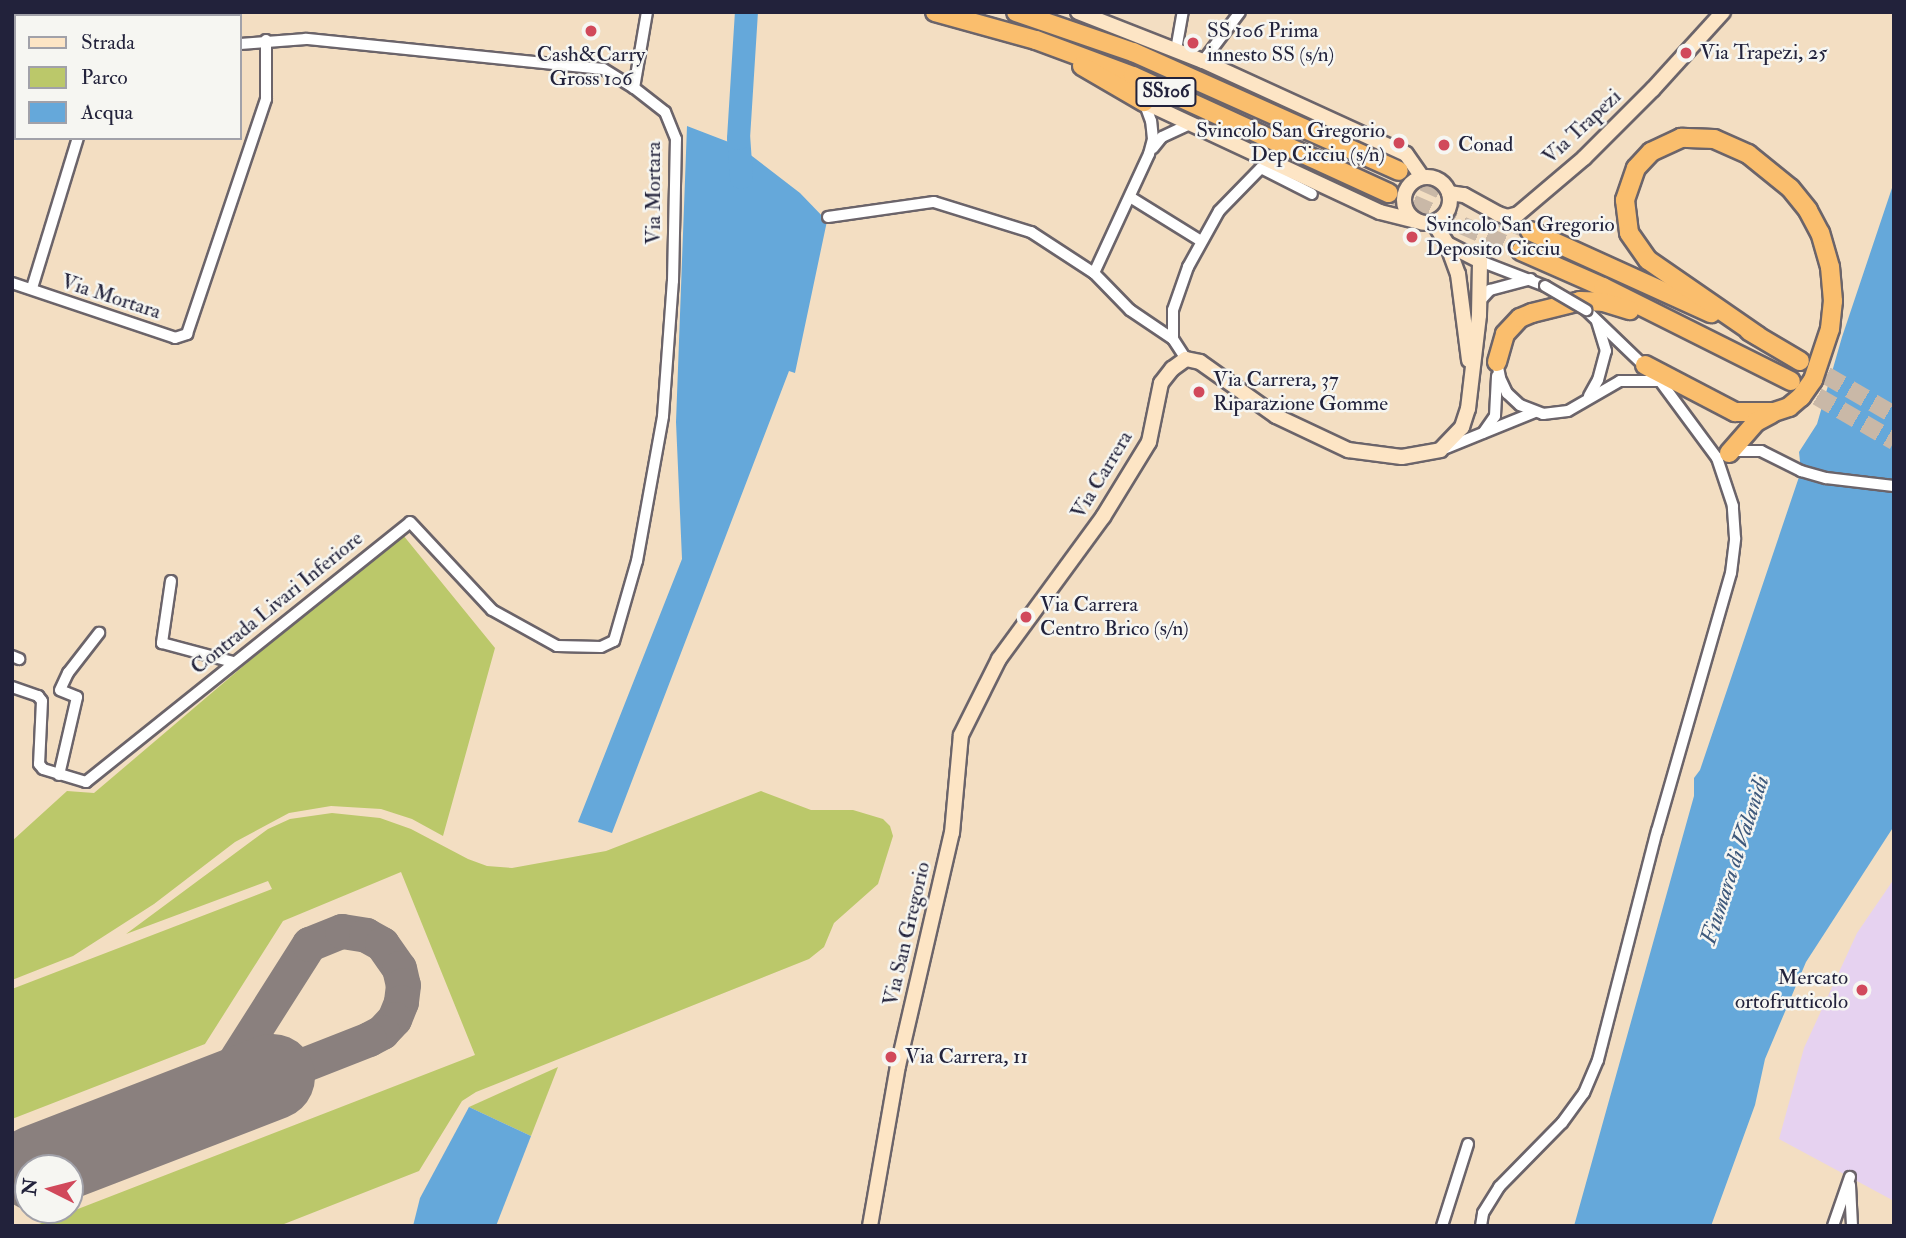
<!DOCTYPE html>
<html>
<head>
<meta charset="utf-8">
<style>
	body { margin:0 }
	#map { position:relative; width:1906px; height:1238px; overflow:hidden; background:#f3dec2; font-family:"IM FELL Double Pica",serif }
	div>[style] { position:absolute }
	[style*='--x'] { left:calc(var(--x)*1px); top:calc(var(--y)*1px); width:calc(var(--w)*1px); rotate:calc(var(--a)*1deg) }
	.built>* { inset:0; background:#e6d2f0 }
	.green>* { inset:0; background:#bbc86a }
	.water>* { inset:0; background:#65a8da }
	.river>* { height:23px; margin:-11.5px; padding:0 11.5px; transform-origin:11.5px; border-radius:11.5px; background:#65a8da }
	.taxiway>* { height:35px; margin:-17.5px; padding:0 17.5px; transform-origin:17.5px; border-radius:17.5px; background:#8a807e }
	.runway>* { height:86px; margin:-43px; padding:0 43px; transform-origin:43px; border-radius:43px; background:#8a807e }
	.highway-tunnel>* { height:18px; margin-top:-9px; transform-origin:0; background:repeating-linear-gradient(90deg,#c9b8a7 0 18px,transparent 0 27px) }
	.roads { filter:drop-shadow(2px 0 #6b646a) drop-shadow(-2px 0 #6b646a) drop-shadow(0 2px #6b646a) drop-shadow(0 -2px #6b646a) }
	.street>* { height:10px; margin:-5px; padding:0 5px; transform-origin:5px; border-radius:5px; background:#fff }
	.secondary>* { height:14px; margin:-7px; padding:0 7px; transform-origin:7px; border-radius:7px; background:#fde5c5 }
	.secondary>.ring { margin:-7px; padding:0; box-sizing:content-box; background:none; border:14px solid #fde5c5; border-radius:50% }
	.highway>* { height:18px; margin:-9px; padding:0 9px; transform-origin:9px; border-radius:9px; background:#fabe6d }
	.bridges { filter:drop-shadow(2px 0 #6b646a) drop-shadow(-2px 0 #6b646a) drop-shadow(0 2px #6b646a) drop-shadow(0 -2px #6b646a) }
	.street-bridge>* { height:10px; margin:-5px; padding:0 5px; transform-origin:5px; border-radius:5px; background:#fff }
	.dots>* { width:19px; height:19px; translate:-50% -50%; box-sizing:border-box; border:4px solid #f6f6f2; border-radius:50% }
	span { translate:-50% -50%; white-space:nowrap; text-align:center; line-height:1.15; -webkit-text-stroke:5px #f6f6f2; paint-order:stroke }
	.shield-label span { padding:2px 5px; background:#f6f6f2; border:2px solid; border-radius:5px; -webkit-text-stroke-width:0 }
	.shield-label { font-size:19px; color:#22223b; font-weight:700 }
	.poi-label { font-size:21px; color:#22223b }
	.left { translate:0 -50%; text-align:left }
	.right { translate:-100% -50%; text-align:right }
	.street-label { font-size:21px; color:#22223b }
	.water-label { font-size:23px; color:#3d587b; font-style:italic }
	.frame { position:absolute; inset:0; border:14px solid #22223b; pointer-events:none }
	.legend { position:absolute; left:14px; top:14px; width:228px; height:126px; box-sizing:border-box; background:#f6f6f2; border:2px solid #a1a1a9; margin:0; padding:9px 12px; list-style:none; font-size:21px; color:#22223b }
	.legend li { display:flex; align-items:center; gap:14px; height:35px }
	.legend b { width:35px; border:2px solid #a1a1a9 }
	.north { position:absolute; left:14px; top:1154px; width:70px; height:70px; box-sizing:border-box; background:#f6f6f2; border:2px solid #a1a1a9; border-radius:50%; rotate:276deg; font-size:19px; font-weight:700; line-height:28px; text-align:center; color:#22223b }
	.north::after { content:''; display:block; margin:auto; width:24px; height:32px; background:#d1495b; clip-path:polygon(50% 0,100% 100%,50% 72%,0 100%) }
</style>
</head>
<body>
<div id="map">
	<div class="built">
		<div style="clip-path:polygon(1894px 879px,1894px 1201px,1779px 1139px,1804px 1048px,1857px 933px)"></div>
	</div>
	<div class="green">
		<div style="clip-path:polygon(403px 535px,495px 648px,443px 836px,412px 819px,381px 809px,331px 806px,289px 813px,235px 842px,154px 904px,73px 956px,12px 980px,12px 841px,67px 791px,94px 793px,287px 629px)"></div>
		<div style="clip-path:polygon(761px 791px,811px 810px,853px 810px,883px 819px,890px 826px,893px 836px,878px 884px,834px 923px,824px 947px,809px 959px,476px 1092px,462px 1101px,419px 1171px,279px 1226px,34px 1226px,475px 1055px,401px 872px,283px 921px,205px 1044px,12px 1119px,12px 989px,272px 889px,268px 881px,126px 934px,268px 829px,290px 819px,332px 813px,380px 818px,411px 829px,468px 859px,487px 866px,512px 868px,606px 851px)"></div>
		<div style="clip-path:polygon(558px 1067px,531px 1136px,469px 1107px)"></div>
	</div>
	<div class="water">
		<div style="clip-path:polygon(687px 126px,739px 146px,800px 193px,827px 221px,795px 373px,789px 371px,612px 833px,578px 822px,682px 559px,676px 422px)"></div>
		<div style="clip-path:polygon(1894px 182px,1894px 826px,1806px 962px,1765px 1059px,1755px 1105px,1711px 1226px,1574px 1226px,1694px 796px,1694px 778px,1700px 770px,1801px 471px,1799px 452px,1817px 424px,1842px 337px)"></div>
		<div style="clip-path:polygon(469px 1107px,531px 1136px,496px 1226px,413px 1226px,420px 1198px)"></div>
	</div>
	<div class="river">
		<div style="--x:741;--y:177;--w:39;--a:-94"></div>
		<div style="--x:738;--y:138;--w:126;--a:-86.4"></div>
	</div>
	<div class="taxiway">
		<div style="--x:189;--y:1109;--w:23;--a:-34"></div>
		<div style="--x:208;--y:1096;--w:24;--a:-48"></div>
		<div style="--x:224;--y:1078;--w:159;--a:-57.6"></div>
		<div style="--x:309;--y:944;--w:35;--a:-22"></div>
		<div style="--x:342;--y:931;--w:24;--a:9"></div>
		<div style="--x:366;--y:935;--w:18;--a:29"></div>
		<div style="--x:382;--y:944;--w:29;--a:55"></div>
		<div style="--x:399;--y:968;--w:17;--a:77"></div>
		<div style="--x:403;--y:985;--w:17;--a:97"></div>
		<div style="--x:401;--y:1002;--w:18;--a:112"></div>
		<div style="--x:394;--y:1019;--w:18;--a:133"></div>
		<div style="--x:382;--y:1032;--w:15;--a:152"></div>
		<div style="--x:369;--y:1039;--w:104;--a:158.6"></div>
	</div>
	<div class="runway">
		<div style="--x:36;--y:1168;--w:253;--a:-21.1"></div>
	</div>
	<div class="highway-tunnel">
		<div style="--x:1399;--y:171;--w:70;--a:24.4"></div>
		<div style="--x:1388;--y:193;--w:145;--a:23.6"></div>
		<div style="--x:1492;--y:214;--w:42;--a:24.1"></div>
		<div style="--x:1803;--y:362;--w:105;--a:30.2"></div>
		<div style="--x:1794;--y:383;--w:116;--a:30.1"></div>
	</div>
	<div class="roads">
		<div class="street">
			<div style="--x:76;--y:16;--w:4;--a:-76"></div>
			<div style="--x:1176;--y:50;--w:39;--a:-80"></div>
			<div style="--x:1203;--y:61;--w:61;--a:-52.9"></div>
			<div style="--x:12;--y:73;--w:4;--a:-14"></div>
			<div style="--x:634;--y:88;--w:77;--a:-80.3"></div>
			<div style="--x:1153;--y:148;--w:14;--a:-51"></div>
			<div style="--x:1162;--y:137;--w:31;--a:-25"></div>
			<div style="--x:1130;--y:197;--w:84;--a:31.8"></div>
			<div style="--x:828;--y:217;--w:107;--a:-8.1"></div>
			<div style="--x:934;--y:202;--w:102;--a:17.2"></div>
			<div style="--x:1031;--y:232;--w:75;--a:33.1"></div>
			<div style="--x:1094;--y:273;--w:52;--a:45.8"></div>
			<div style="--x:1130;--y:310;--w:52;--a:34"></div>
			<div style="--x:1173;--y:339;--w:24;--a:57"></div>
			<div style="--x:1480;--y:261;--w:70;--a:21"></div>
			<div style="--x:1094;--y:273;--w:131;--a:-65.2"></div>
			<div style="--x:1149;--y:154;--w:16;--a:-75"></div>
			<div style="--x:1153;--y:139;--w:18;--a:-96"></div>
			<div style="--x:1151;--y:121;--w:20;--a:-110"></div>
			<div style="--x:12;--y:283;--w:172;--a:18.6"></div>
			<div style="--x:175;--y:338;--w:13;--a:-18"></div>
			<div style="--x:187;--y:334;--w:248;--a:-71.4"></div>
			<div style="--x:266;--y:99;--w:59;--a:-90"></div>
			<div style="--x:32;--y:288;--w:157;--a:-73"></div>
			<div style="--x:1480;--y:301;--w:15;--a:-48"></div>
			<div style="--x:1490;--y:290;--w:42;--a:-15"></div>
			<div style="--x:1173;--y:339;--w:29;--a:-90"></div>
			<div style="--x:1173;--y:310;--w:46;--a:-70.8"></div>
			<div style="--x:1188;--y:267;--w:64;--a:-61"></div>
			<div style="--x:1219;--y:211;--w:60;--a:-45.7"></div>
			<div style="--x:1261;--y:168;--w:57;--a:27"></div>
			<div style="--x:1497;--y:362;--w:16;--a:79"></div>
			<div style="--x:1500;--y:378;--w:17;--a:65"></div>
			<div style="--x:1507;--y:393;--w:18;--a:43"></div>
			<div style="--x:1520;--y:405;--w:25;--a:21"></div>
			<div style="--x:1543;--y:414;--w:25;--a:-7"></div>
			<div style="--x:1568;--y:411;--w:60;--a:-30"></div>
			<div style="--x:1620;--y:381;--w:40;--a:0"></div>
			<div style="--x:1589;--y:396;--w:18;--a:-61"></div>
			<div style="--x:1598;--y:380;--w:30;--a:-75"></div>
			<div style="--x:1606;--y:351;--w:31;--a:-107"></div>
			<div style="--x:1483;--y:433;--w:21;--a:-55"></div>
			<div style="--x:1495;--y:416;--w:40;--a:-87.1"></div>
			<div style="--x:1441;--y:450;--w:101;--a:-22"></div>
			<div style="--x:1734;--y:451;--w:27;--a:0"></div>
			<div style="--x:1761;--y:451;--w:45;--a:26.6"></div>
			<div style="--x:1801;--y:471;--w:26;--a:16"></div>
			<div style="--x:1826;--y:478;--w:68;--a:6.7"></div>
			<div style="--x:171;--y:581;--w:63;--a:98.3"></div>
			<div style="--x:162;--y:643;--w:73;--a:15"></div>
			<div style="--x:12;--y:656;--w:8;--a:23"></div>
			<div style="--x:12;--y:687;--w:28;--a:19"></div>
			<div style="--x:38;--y:696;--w:6;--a:51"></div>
			<div style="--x:42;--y:701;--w:63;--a:92.7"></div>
			<div style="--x:39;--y:764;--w:6;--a:51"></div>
			<div style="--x:43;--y:769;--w:45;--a:16.8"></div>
			<div style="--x:86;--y:782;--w:415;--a:-38.7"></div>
			<div style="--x:410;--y:522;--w:120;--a:47"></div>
			<div style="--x:492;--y:610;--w:74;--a:29"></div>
			<div style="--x:557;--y:646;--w:44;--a:1.3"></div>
			<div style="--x:601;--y:647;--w:14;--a:-25"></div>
			<div style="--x:614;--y:641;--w:83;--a:-74"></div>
			<div style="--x:637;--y:561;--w:147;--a:-79.8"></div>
			<div style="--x:663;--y:416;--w:135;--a:-85.8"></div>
			<div style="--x:673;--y:281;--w:142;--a:-88.8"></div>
			<div style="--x:676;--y:139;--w:29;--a:-112"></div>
			<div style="--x:665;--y:112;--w:39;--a:-142"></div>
			<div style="--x:634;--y:88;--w:36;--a:-148"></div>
			<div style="--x:603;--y:69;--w:299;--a:-174.2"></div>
			<div style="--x:306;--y:39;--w:66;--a:175.7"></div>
			<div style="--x:59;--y:775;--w:80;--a:-77"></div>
			<div style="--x:77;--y:697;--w:18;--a:-158"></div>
			<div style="--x:60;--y:690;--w:19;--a:-65"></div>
			<div style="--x:68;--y:673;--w:51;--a:-52.2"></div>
			<div style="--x:1850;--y:1185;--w:41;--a:87.2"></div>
			<div style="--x:1442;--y:1226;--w:86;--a:-72.4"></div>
			<div style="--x:1481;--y:1226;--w:13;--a:-81"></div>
			<div style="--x:1483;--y:1213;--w:31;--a:-58"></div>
			<div style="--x:1499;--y:1187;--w:90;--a:-45.5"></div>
			<div style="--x:1562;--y:1123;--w:37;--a:-54"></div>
			<div style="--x:1584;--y:1093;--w:36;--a:-67"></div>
			<div style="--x:1598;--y:1060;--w:236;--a:-75.6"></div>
			<div style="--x:1657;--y:831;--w:268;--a:-74"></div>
			<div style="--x:1731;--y:573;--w:35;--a:-83"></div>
			<div style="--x:1735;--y:538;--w:32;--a:-94"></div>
			<div style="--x:1733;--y:506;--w:51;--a:-108.4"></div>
			<div style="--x:1717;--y:458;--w:96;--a:-126.5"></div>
			<div style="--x:1660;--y:381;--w:103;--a:-136.2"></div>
			<div style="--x:1833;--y:1226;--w:52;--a:-70.9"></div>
		</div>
		<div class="secondary">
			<div style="--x:1078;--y:12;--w:134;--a:21.4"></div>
			<div style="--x:1203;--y:61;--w:223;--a:24.6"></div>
			<div style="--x:1406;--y:154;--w:28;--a:55"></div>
			<div style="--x:1144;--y:102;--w:260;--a:25"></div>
			<div style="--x:1380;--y:212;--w:37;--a:14"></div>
			<div class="ring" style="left:1404px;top:177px;width:32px;height:32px"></div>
			<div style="--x:1449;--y:193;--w:15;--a:8"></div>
			<div style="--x:1464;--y:195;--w:39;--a:29"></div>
			<div style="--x:1498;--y:214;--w:9;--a:18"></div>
			<div style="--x:1507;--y:217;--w:11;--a:-15"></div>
			<div style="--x:1518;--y:214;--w:87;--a:-40.3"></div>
			<div style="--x:1584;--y:158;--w:98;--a:-45"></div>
			<div style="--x:1653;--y:89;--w:104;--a:-47.7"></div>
			<div style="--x:1434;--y:223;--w:25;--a:58"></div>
			<div style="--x:1447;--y:244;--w:32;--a:70"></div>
			<div style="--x:1458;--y:274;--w:87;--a:82.7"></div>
			<div style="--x:1447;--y:244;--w:37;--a:27"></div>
			<div style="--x:870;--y:1226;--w:162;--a:-80.1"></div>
			<div style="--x:898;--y:1066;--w:239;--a:-77"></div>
			<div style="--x:952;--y:833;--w:98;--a:-84.8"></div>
			<div style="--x:961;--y:735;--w:85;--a:-63.4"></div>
			<div style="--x:999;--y:659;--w:176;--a:-53.8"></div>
			<div style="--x:1103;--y:517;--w:88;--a:-58.5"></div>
			<div style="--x:1149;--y:442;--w:60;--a:-78.5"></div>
			<div style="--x:1161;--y:383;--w:18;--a:-52"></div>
			<div style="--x:1172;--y:369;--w:17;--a:-36"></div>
			<div style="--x:1186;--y:359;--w:14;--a:12"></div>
			<div style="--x:1200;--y:362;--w:93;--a:35.4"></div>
			<div style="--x:1276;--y:416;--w:80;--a:25.3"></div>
			<div style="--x:1348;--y:450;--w:54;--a:7.4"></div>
			<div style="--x:1402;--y:457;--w:39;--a:-10"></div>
			<div style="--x:1440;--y:450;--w:32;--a:-46"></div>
			<div style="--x:1462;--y:427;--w:19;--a:-72"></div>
			<div style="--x:1468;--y:409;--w:95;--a:-83.3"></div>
			<div style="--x:1479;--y:315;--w:54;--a:-88.9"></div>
		</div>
		<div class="highway">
			<div style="--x:935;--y:12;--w:105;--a:15.5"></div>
			<div style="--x:1036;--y:40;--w:103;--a:20.4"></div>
			<div style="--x:1133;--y:76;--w:281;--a:24.6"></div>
			<div style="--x:1016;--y:12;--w:124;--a:18.9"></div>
			<div style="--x:1133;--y:52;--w:291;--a:24.1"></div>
			<div style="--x:1082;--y:66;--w:72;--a:30.1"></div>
			<div style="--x:1530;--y:231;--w:199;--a:24.4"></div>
			<div style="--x:1521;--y:251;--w:90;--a:23.7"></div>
			<div style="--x:1603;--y:287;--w:210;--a:26.6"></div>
			<div style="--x:1749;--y:331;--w:59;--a:30.5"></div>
			<div style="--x:1497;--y:362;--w:29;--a:-74"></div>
			<div style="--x:1505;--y:334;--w:22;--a:-47"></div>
			<div style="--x:1520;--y:318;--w:13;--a:-23"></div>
			<div style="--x:1532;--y:313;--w:49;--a:-14"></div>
			<div style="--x:1580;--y:301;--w:23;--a:2"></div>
			<div style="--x:1603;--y:302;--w:28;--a:17"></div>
			<div style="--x:1645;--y:365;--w:102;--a:27.6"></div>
			<div style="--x:1735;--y:412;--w:39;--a:0"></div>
			<div style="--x:1774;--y:412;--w:16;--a:-18"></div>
			<div style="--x:1789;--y:407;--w:16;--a:-40"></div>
			<div style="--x:1801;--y:397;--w:21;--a:-55"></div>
			<div style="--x:1813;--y:380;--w:54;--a:-71.6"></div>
			<div style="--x:1830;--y:329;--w:28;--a:-84"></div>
			<div style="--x:1833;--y:301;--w:34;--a:-95"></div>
			<div style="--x:1830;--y:267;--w:35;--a:-106"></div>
			<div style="--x:1820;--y:233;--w:26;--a:-118"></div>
			<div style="--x:1808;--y:210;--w:28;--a:-129"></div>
			<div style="--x:1790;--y:188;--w:54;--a:-141"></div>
			<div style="--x:1748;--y:154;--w:37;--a:-156"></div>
			<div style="--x:1714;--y:139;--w:33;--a:-178"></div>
			<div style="--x:1681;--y:138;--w:33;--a:155"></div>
			<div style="--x:1651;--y:152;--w:22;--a:133"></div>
			<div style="--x:1636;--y:168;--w:34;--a:109"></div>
			<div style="--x:1625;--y:200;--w:33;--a:83"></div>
			<div style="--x:1629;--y:233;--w:33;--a:55"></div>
			<div style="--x:1648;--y:260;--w:134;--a:34.6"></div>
			<div style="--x:1729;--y:453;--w:41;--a:-48.9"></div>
			<div style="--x:1756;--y:422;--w:17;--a:-28"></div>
		</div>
	</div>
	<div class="bridges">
		<div class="street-bridge">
			<div style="--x:1545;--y:286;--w:48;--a:30.3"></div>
		</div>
	</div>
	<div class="dots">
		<div style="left:591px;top:31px;background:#d1495b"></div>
		<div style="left:1193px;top:43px;background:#d1495b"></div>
		<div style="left:1686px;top:53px;background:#d1495b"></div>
		<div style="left:1399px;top:143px;background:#d1495b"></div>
		<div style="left:1444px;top:145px;background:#d1495b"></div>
		<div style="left:1412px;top:237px;background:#d1495b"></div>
		<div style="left:1199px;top:392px;background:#d1495b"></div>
		<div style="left:1026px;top:617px;background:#d1495b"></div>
		<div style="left:1862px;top:990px;background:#d1495b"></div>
		<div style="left:891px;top:1057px;background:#d1495b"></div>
	</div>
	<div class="shield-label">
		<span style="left:1166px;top:92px">SS106</span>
	</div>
	<div class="poi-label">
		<span class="left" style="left:1207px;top:43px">SS 106 Prima<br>innesto SS (s/n)</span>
		<span class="left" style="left:1700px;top:53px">Via Trapezi, 25</span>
		<span style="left:591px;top:67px">Cash&amp;Carry<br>Gross 106</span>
		<span class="right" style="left:1385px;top:143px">Svincolo San Gregorio<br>Dep Cicciu (s/n)</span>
		<span class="left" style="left:1458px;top:145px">Conad</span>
		<span class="left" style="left:1426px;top:237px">Svincolo San Gregorio<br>Deposito Cicciu</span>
		<span class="left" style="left:1213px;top:392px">Via Carrera, 37<br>Riparazione Gomme</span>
		<span class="left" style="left:1040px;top:617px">Via Carrera<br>Centro Brico (s/n)</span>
		<span class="right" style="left:1848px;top:990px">Mercato<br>ortofrutticolo</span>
		<span class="left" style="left:905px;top:1057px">Via Carrera, 11</span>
	</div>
	<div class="street-label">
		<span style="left:1582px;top:127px;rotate:-43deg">Via Trapezi</span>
		<span style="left:654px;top:193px;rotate:-90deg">Via Mortara</span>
		<span style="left:111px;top:297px;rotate:18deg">Via Mortara</span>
		<span style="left:1102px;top:475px;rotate:-59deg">Via Carrera</span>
		<span style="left:277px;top:603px;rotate:-39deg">Contrada Livari Inferiore</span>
		<span style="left:907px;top:934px;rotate:-77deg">Via San Gregorio</span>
	</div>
	<div class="water-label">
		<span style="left:1735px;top:860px;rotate:-72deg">Fiumara di Valanidi</span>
	</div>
	<div class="frame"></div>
	<ul class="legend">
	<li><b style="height:9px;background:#fde5c5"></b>Strada</li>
	<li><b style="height:19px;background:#bbc86a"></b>Parco</li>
	<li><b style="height:19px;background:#65a8da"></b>Acqua</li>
	</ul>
	<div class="north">N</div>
</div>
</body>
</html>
